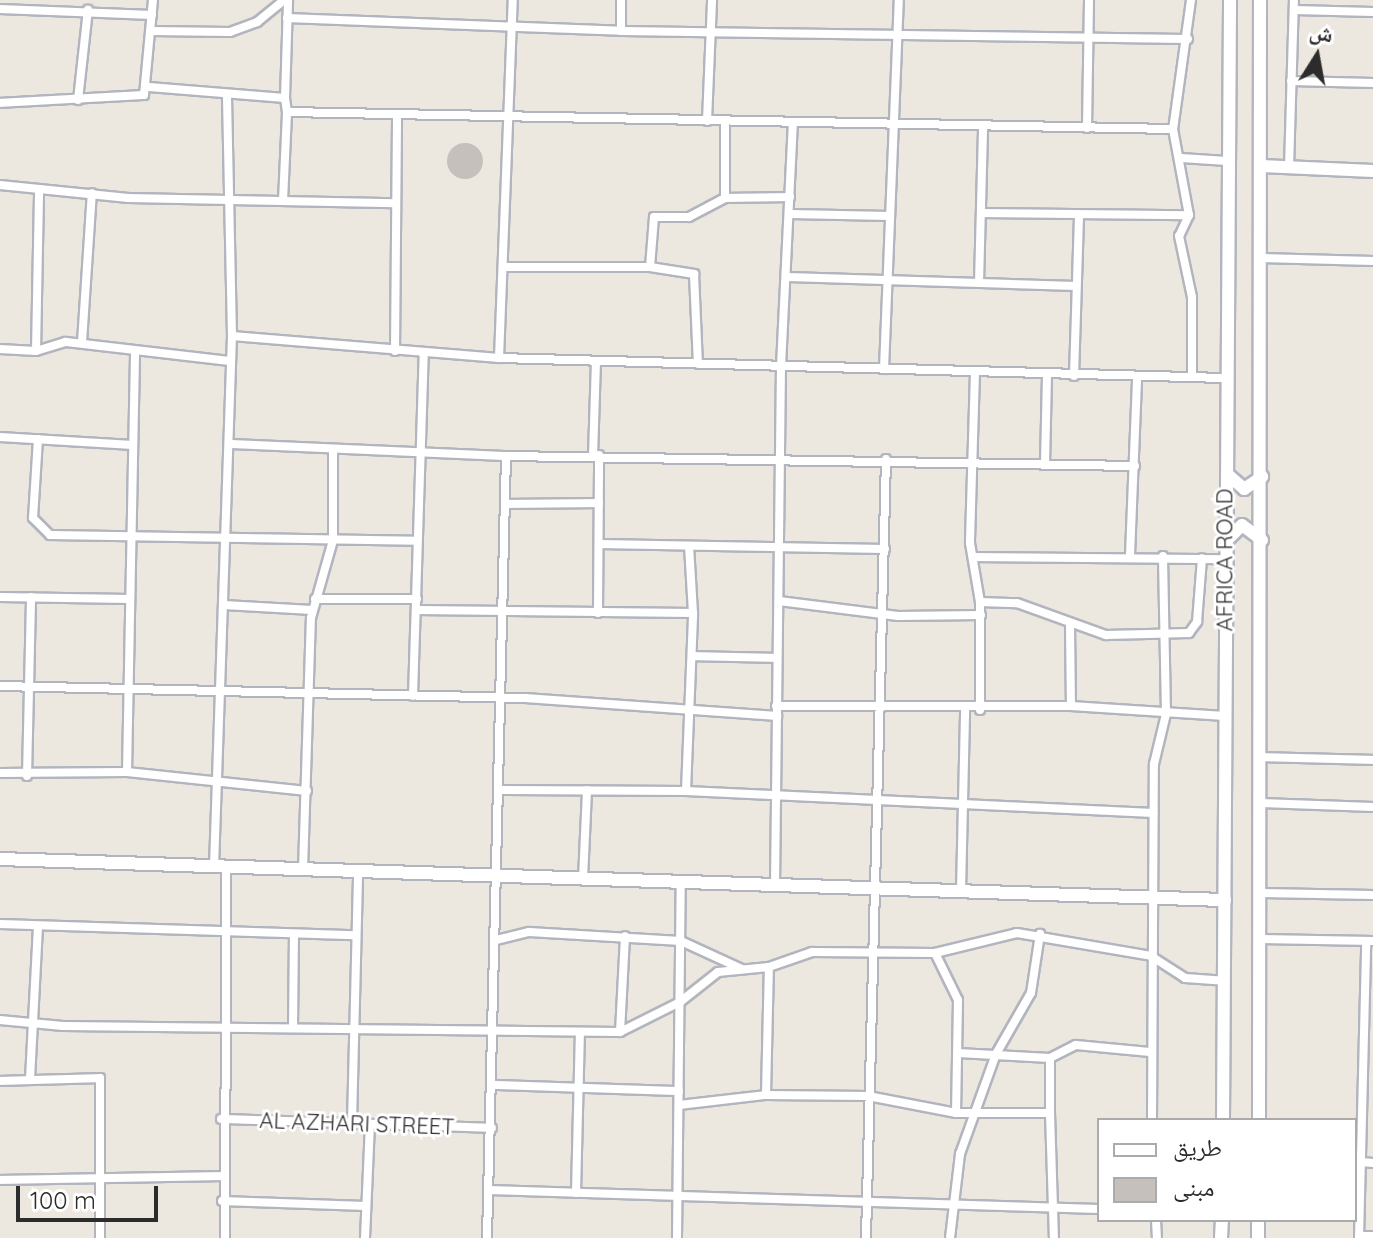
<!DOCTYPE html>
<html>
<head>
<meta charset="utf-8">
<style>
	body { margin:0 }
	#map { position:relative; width:1373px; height:1238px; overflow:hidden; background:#ece7df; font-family:Quicksand,"Noto Naskh Arabic",sans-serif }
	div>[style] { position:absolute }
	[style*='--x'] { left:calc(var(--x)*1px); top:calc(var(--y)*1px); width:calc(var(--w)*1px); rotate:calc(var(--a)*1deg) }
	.building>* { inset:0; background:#c5c0bb }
	.round { border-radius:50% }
	.roads { filter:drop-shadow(2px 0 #b2b5be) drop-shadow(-2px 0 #b2b5be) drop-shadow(0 2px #b2b5be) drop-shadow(0 -2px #b2b5be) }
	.street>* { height:8px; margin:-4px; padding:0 4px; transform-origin:4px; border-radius:4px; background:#fff }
	.secondary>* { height:12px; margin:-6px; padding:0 6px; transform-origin:6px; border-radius:6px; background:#fff }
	span { translate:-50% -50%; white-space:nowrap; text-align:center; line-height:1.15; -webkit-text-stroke:6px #fff; paint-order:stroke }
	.street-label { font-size:22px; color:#2c2c2c }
	.legend { position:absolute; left:1097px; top:1118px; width:260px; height:104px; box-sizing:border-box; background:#fff; border:2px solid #ababab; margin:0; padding:10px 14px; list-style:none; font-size:24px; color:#2c2c2c }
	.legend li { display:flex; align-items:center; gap:16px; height:40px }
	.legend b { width:40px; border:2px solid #ababab }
	.north { position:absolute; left:1277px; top:16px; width:80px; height:80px; -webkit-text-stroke:6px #fff; paint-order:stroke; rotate:11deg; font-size:22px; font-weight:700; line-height:32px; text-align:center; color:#2c2c2c }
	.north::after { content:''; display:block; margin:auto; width:28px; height:36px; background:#2c2c2c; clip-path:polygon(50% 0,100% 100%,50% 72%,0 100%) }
	.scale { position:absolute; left:16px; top:1186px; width:142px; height:36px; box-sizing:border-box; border:4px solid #2c2c2c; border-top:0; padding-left:10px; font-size:24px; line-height:28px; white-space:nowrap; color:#2c2c2c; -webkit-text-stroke:6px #fff; paint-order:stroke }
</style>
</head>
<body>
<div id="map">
	<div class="building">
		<div class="round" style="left:447px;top:143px;width:36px;height:36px"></div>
	</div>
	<div class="roads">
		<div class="street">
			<div style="--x:1191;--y:0;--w:130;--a:97.9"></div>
			<div style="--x:1173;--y:129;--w:87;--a:79.5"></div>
			<div style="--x:1189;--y:215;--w:23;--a:115"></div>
			<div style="--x:1179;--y:236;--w:62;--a:78"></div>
			<div style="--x:1192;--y:297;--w:80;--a:90"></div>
			<div style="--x:0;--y:9;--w:152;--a:2.3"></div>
			<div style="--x:1294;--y:10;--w:79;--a:1.5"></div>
			<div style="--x:287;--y:18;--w:334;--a:2.2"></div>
			<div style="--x:621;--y:31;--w:567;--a:0.81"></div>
			<div style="--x:151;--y:31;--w:79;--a:0.7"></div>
			<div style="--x:230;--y:32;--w:29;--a:-20"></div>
			<div style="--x:257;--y:22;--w:35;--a:-39"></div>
			<div style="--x:621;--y:31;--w:31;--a:-90"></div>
			<div style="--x:1291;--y:81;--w:82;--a:1.4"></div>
			<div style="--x:149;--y:87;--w:136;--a:4.6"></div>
			<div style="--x:285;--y:98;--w:14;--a:82"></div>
			<div style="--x:287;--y:112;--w:886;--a:1.1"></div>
			<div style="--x:285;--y:98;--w:98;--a:-88.2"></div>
			<div style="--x:78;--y:100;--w:91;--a:-83.7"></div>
			<div style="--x:0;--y:103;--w:144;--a:-3.2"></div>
			<div style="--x:144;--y:95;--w:95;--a:-84.6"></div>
			<div style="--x:707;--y:121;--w:121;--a:-87.6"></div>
			<div style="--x:725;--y:122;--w:76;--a:90"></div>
			<div style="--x:1087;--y:128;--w:128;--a:-89.1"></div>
			<div style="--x:1181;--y:158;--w:46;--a:3.7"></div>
			<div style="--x:1289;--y:167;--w:167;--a:-88.3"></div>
			<div style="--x:0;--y:185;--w:129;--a:5.8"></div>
			<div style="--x:128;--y:198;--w:268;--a:1.1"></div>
			<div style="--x:283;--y:201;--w:89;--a:-87.4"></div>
			<div style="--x:981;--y:213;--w:208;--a:0.6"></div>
			<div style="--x:790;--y:214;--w:100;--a:1.1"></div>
			<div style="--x:1261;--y:258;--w:112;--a:1.5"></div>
			<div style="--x:504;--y:267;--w:146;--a:0"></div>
			<div style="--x:650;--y:267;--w:45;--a:9"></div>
			<div style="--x:694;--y:274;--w:90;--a:87.5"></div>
			<div style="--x:650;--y:267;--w:50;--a:-85.4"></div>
			<div style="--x:654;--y:217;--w:35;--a:0"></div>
			<div style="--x:689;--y:217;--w:41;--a:-27.8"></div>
			<div style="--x:725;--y:198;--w:65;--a:-0.9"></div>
			<div style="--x:788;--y:277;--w:288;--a:1.8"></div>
			<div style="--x:979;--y:283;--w:158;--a:-88.5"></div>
			<div style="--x:232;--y:336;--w:268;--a:4.7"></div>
			<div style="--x:499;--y:358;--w:727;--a:1.58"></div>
			<div style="--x:82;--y:342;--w:149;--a:-86.2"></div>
			<div style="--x:0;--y:349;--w:36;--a:3"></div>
			<div style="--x:36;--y:351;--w:31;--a:-17"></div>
			<div style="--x:66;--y:342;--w:165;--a:6.6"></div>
			<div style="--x:36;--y:351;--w:162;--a:-88.9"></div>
			<div style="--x:395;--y:351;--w:235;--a:-89.5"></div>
			<div style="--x:499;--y:358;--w:358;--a:-87.8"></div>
			<div style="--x:884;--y:369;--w:369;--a:-87.7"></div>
			<div style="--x:975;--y:372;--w:171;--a:91.7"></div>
			<div style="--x:970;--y:543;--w:60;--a:80.4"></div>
			<div style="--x:980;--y:602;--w:108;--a:90"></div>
			<div style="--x:1074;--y:376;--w:161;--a:-88.2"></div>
			<div style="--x:0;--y:437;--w:133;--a:3.4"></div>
			<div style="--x:38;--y:439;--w:79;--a:93.6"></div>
			<div style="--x:33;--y:518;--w:24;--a:45"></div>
			<div style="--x:50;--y:535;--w:367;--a:0.9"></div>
			<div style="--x:230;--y:444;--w:276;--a:2.5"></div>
			<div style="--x:506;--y:456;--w:629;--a:0.91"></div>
			<div style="--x:593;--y:456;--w:95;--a:-88.2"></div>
			<div style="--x:1045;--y:464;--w:90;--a:-88.7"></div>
			<div style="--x:506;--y:504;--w:93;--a:-0.6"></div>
			<div style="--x:599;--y:544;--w:286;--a:1"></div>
			<div style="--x:1130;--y:555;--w:177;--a:-87.7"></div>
			<div style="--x:974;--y:557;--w:251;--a:0.5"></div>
			<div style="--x:0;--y:597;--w:130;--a:0.9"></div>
			<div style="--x:315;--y:599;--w:102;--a:0"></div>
			<div style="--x:779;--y:601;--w:120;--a:7.2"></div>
			<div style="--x:898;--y:616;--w:83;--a:-0.7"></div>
			<div style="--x:980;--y:602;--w:37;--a:2"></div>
			<div style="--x:1017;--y:603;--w:95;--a:19.8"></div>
			<div style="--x:1106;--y:635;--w:83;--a:-1.4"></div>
			<div style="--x:1189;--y:633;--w:14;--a:-54"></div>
			<div style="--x:1197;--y:622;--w:64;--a:-85.5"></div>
			<div style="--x:224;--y:605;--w:88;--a:3.3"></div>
			<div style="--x:417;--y:610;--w:276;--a:0.6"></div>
			<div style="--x:598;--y:613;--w:158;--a:-89.6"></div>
			<div style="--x:1070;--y:626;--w:80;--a:89.3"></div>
			<div style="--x:692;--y:656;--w:85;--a:1.3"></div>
			<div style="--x:0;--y:686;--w:525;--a:1.31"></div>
			<div style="--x:525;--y:698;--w:253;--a:4.1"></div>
			<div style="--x:413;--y:696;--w:343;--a:-88.2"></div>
			<div style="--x:776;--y:706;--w:295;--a:0"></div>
			<div style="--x:1071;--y:706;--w:154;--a:3.7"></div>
			<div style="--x:1261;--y:757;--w:112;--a:1.5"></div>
			<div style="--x:127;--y:772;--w:418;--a:-88.9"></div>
			<div style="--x:0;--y:773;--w:127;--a:-0.5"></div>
			<div style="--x:127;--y:772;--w:181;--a:6"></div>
			<div style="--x:27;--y:776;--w:179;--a:-88.7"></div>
			<div style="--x:498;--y:790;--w:188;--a:0.3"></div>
			<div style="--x:686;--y:791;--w:468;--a:2.7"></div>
			<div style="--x:686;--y:791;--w:178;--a:-87.7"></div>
			<div style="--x:693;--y:613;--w:67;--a:-93.4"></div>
			<div style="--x:1261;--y:803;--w:112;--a:2"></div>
			<div style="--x:214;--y:867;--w:531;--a:-88.06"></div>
			<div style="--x:232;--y:336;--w:239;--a:-91.2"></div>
			<div style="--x:303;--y:870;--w:252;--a:-88.2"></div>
			<div style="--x:311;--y:618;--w:81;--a:-74.2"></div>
			<div style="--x:333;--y:540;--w:91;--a:-90"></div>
			<div style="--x:583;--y:879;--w:89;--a:-87.4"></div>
			<div style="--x:775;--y:886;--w:520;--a:-89.34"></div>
			<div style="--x:781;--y:366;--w:244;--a:-87.2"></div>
			<div style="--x:961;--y:891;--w:181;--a:-88.7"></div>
			<div style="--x:1261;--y:893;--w:112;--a:1"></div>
			<div style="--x:0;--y:924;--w:355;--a:1.8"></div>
			<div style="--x:1260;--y:939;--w:113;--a:1"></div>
			<div style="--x:496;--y:940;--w:34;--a:-14"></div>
			<div style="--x:529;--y:932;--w:152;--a:3.4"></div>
			<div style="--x:681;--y:941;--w:67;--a:24.7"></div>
			<div style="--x:935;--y:953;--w:52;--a:63.9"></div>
			<div style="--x:958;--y:1000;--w:113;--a:91"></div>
			<div style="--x:0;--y:1020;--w:63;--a:5.4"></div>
			<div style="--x:63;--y:1026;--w:557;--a:0.62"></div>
			<div style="--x:620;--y:1032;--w:67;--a:-26.6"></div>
			<div style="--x:680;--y:1002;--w:48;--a:-38.3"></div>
			<div style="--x:718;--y:972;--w:51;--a:-5.6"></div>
			<div style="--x:769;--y:967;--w:46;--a:-19.2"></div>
			<div style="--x:812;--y:952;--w:123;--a:0.5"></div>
			<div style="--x:935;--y:953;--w:84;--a:-13.7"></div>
			<div style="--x:1017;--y:933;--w:136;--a:9.7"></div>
			<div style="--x:1151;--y:956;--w:40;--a:32.9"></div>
			<div style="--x:1185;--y:978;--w:39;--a:4"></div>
			<div style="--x:293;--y:1028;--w:94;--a:-89.4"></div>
			<div style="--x:620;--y:1032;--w:96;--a:-87"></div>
			<div style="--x:958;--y:1053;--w:92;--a:3.1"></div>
			<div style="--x:1050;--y:1058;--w:29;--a:-27"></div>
			<div style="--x:1076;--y:1045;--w:74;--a:5.4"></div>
			<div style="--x:30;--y:1079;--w:153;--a:-87"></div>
			<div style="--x:0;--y:1081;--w:100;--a:-1.7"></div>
			<div style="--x:100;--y:1078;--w:160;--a:90"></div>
			<div style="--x:494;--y:1085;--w:185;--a:1.9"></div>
			<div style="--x:766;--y:1095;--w:128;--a:-88.7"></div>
			<div style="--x:679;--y:1105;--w:88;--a:-6.6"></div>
			<div style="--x:766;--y:1095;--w:102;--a:0.6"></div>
			<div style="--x:868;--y:1096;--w:90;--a:10.9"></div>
			<div style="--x:956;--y:1113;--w:94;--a:0"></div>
			<div style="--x:1050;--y:1113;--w:55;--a:-90"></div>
			<div style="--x:1050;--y:1113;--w:125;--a:88.2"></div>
			<div style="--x:221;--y:1119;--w:271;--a:1.9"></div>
			<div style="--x:1152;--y:1120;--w:356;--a:-89.7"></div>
			<div style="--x:1154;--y:764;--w:51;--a:-76.5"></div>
			<div style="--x:1166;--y:714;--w:158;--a:-91.1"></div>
			<div style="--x:352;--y:1123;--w:250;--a:-88.6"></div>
			<div style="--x:1361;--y:1162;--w:12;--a:5"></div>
			<div style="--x:0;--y:1180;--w:221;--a:-1"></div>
			<div style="--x:489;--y:1190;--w:610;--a:1.78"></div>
			<div style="--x:576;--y:1193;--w:161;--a:-88.6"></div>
			<div style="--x:222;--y:1201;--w:144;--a:2"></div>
			<div style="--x:1156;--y:1220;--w:18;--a:87"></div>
			<div style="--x:1359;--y:1236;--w:14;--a:0"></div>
			<div style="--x:225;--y:1238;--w:371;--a:-89.8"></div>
			<div style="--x:365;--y:1238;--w:114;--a:-87.5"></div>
			<div style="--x:487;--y:1238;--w:782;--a:-88.61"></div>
			<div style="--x:677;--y:1238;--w:355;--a:-89.4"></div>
			<div style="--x:866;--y:1238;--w:779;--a:-88.53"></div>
			<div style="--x:950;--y:1238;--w:85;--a:-83.2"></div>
			<div style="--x:960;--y:1154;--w:106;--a:-70.2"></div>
			<div style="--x:996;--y:1054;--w:70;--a:-60.2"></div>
			<div style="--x:1031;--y:993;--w:60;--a:-81.3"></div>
			<div style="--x:1359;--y:1238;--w:297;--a:-88.6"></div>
		</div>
		<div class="secondary">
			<div style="--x:1261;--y:166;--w:112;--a:2.6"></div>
			<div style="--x:1227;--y:474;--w:23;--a:41"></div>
			<div style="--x:1244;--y:489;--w:22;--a:-34"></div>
			<div style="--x:1227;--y:540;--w:21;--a:-45"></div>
			<div style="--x:1242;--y:525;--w:25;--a:37"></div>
			<div style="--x:0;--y:859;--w:1226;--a:1.92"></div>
			<div style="--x:1223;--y:1120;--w:1120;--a:-89.64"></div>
			<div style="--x:1259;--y:1120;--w:1120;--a:-89.95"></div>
			<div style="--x:1221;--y:1238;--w:18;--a:-87"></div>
			<div style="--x:1258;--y:1238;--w:18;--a:-90"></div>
		</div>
	</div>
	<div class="street-label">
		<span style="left:1225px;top:560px;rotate:-90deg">AFRICA ROAD</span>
		<span style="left:357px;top:1124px;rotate:2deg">AL AZHARI STREET</span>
	</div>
	<ul class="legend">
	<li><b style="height:10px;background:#fff"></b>طريق</li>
	<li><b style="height:22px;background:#c5c0bb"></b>مبنى</li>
	</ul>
	<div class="north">ش</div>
	<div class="scale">100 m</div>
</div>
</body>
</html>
